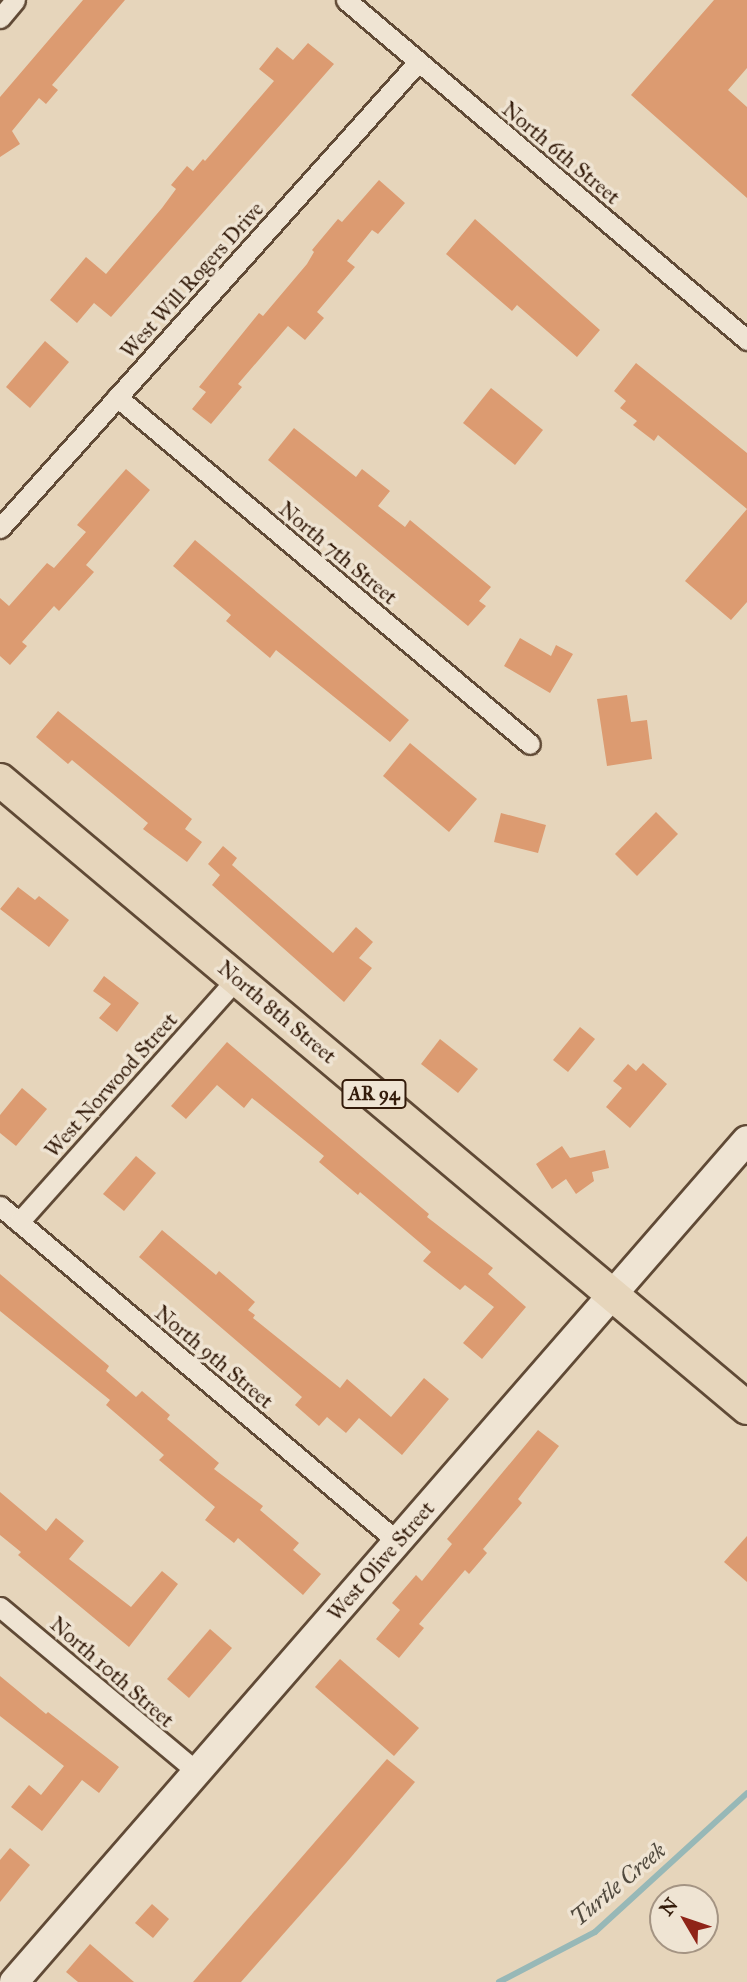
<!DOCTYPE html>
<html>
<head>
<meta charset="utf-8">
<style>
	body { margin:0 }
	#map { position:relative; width:747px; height:1982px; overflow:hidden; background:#e6d5bb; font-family:"IM FELL Great Primer",serif }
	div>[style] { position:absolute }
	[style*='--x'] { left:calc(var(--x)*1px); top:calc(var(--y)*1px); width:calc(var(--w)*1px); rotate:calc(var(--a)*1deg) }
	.stream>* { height:6px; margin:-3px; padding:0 3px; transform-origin:3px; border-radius:3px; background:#97b8b7 }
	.building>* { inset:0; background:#dc9b71 }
	.roads { filter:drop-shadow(2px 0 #604a36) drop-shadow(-2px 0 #604a36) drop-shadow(0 2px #604a36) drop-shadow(0 -2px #604a36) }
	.minor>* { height:19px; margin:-9.5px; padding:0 9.5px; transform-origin:9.5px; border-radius:9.5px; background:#efe4d3 }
	.secondary>* { height:28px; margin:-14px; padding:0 14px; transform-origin:14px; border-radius:14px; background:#efe4d3 }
	.primary>* { height:32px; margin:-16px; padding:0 16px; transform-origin:16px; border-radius:16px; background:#e6d5bb }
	span { translate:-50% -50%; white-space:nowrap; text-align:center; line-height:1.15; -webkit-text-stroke:7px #efe4d3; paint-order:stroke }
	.shield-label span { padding:2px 5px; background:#efe4d3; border:2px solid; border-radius:5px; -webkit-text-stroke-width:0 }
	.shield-label { font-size:19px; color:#331b0a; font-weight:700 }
	.street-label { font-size:21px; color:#331b0a }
	.water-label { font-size:23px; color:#514a3e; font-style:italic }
	.north { position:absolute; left:649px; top:1884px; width:70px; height:70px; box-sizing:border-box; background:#efe4d3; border:2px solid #a49483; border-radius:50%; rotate:309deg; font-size:19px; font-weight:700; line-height:28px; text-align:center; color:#331b0a }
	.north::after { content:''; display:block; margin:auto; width:24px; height:32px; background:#8f2418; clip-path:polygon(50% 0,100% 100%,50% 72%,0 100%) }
</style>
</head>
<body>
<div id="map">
	<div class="stream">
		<div style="--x:499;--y:1982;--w:108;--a:-27.5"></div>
		<div style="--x:595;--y:1932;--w:206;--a:-42.4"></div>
	</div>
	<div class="building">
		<div style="clip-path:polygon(83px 0,125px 0,52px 85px,58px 90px,46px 104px,39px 98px,12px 131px,20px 144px,0 157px,0 97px)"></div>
		<div style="clip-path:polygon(714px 0,747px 0,747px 68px,728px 90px,747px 107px,747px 198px,631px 95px)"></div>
		<div style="clip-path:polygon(308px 43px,334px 64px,111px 317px,94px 303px,77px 323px,50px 300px,86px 257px,106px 274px,162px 208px,176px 189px,171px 185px,187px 166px,193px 171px,203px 159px,205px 161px,274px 81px,259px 69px,277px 47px,293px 60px)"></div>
		<div style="clip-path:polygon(379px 180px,405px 203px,378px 234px,372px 230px,347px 261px,355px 267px,317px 312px,324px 318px,305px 340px,288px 326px,238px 384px,242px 387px,211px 424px,192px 409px,206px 392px,199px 387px,259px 313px,263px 316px,307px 264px,314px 252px,312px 250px,338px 219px,342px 222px)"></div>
		<div style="clip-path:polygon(475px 219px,600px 330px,577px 357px,517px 305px,512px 311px,446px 254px)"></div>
		<div style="clip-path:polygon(45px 341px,69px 362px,30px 408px,6px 387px)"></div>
		<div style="clip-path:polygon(636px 363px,747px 453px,747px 602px,731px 620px,685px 581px,747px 509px,658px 435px,654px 441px,633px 425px,637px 421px,620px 408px,626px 401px,614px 391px)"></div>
		<div style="clip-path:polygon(491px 388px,543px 430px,515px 465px,463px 423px)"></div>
		<div style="clip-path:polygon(294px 428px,356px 477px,362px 469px,390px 491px,378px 506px,405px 527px,410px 520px,491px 587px,479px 601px,486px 606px,468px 626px,268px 460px)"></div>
		<div style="clip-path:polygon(126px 469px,150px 490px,86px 565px,94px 572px,59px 611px,54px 606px,22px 642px,27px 646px,10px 665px,0 656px,0 598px,9px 606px,47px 563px,54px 568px,86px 532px,77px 525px)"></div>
		<div style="clip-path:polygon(195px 540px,409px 720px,390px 742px,276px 650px,270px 658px,226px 621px,231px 615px,173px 566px)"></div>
		<div style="clip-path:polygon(520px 638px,551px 656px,556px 645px,573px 654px,550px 693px,504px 666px)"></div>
		<div style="clip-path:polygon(627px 695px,631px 722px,647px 720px,652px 759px,607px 766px,597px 699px)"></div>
		<div style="clip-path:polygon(58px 711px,192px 819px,185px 829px,202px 842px,187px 862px,143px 829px,148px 823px,72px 760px,68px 764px,36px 737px)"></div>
		<div style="clip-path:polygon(410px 743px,477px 799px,449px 832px,383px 776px)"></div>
		<div style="clip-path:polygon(656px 812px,678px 834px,637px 876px,615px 854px)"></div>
		<div style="clip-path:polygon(501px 813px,546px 825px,538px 853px,494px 842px)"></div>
		<div style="clip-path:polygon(223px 846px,237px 858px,232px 865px,333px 953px,356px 927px,373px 942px,359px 958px,372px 968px,344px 1002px,212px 885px,220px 875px,208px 864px)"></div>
		<div style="clip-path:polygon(18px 887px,35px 900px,39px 896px,69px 920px,49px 947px,0 909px)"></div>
		<div style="clip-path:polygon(104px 976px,139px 1003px,117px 1032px,99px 1018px,111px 1004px,93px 991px)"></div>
		<div style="clip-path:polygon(580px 1027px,595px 1039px,568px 1072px,553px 1060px)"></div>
		<div style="clip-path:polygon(440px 1039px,478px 1069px,458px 1093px,421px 1064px)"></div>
		<div style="clip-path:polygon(227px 1042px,429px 1214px,427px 1217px,493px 1268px,488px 1274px,526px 1307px,482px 1359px,463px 1343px,494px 1307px,465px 1285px,460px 1290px,423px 1261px,431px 1252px,360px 1192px,358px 1195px,319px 1162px,324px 1156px,252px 1098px,244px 1108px,217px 1085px,186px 1119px,171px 1106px)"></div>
		<div style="clip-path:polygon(643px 1063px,667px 1084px,630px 1128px,606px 1107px,622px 1088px,613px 1081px,628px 1064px,636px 1071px)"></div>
		<div style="clip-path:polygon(22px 1088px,47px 1109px,16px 1146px,0 1133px,0 1115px)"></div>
		<div style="clip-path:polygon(562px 1146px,570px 1158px,605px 1150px,609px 1168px,592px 1172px,594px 1181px,576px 1194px,566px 1179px,552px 1189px,536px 1164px)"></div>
		<div style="clip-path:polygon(136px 1156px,156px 1173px,124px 1211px,103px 1194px)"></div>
		<div style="clip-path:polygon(162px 1230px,216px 1275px,219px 1271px,255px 1302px,248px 1310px,255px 1315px,253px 1318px,340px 1388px,347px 1379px,391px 1417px,424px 1378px,449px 1399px,402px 1455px,359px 1418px,346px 1433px,327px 1417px,319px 1426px,295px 1405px,302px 1397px,139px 1257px)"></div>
		<div style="clip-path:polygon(0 1274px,109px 1366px,106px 1371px,136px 1397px,142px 1391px,170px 1415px,167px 1419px,219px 1463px,214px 1469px,263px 1506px,260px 1510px,299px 1543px,293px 1550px,321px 1574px,303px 1595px,238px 1538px,234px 1543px,205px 1520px,215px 1507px,159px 1460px,164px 1455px,106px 1405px,110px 1400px,0 1311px)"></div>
		<div style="clip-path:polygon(538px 1430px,559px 1446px,518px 1499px,522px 1503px,483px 1549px,487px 1553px,469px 1574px,465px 1570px,419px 1624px,424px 1628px,399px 1658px,376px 1639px,400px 1610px,392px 1603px,416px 1575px,422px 1581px,452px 1544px,447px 1539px)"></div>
		<div style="clip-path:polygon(0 1492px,46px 1531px,56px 1518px,84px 1541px,69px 1559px,131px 1607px,162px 1571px,178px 1584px,129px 1647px,18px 1555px,21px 1552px,0 1535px)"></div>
		<div style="clip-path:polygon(747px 1536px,747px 1582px,724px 1562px)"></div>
		<div style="clip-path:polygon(210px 1629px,232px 1648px,189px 1698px,167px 1679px)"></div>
		<div style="clip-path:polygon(340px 1659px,419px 1728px,394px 1756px,315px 1687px)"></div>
		<div style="clip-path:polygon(0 1676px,46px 1714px,48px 1712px,119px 1767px,99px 1793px,82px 1780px,42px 1831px,11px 1807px,29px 1785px,41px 1795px,64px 1766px,0 1716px)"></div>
		<div style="clip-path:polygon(387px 1759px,415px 1782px,346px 1863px,241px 1982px,193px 1982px)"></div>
		<div style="clip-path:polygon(10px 1848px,30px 1865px,0 1902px,0 1860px)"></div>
		<div style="clip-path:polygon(152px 1904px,169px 1919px,153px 1938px,135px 1923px)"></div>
		<div style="clip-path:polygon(90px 1944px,134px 1982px,78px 1982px,66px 1972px)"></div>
	</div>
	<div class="roads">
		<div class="minor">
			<div style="--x:346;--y:0;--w:526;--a:40.29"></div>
			<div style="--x:0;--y:18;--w:23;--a:-50"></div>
			<div style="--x:117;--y:397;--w:539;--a:40.04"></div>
			<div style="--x:0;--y:528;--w:626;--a:-48.11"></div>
			<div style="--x:0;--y:1206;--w:521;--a:40.17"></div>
			<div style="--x:19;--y:1222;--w:327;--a:-48.2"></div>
			<div style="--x:0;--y:1607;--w:256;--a:39.9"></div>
		</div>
		<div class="secondary">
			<div style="--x:14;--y:1982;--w:1116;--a:-48.96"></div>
		</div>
		<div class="primary">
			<div style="--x:0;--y:780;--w:976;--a:40.05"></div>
		</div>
	</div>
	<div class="shield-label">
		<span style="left:374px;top:1094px">AR 94</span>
	</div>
	<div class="street-label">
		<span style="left:561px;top:153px;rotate:40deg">North 6th Street</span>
		<span style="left:192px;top:280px;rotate:-48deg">West Will Rogers Drive</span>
		<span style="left:338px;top:553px;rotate:40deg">North 7th Street</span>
		<span style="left:277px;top:1012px;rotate:40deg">North 8th Street</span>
		<span style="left:111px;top:1085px;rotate:-48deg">West Norwood Street</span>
		<span style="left:214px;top:1357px;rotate:40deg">North 9th Street</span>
		<span style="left:381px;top:1561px;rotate:-49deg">West Olive Street</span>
		<span style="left:112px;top:1672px;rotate:41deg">North 10th Street</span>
	</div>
	<div class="water-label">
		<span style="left:618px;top:1884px;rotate:-40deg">Turtle Creek</span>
	</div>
	<div class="north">N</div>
</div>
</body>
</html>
